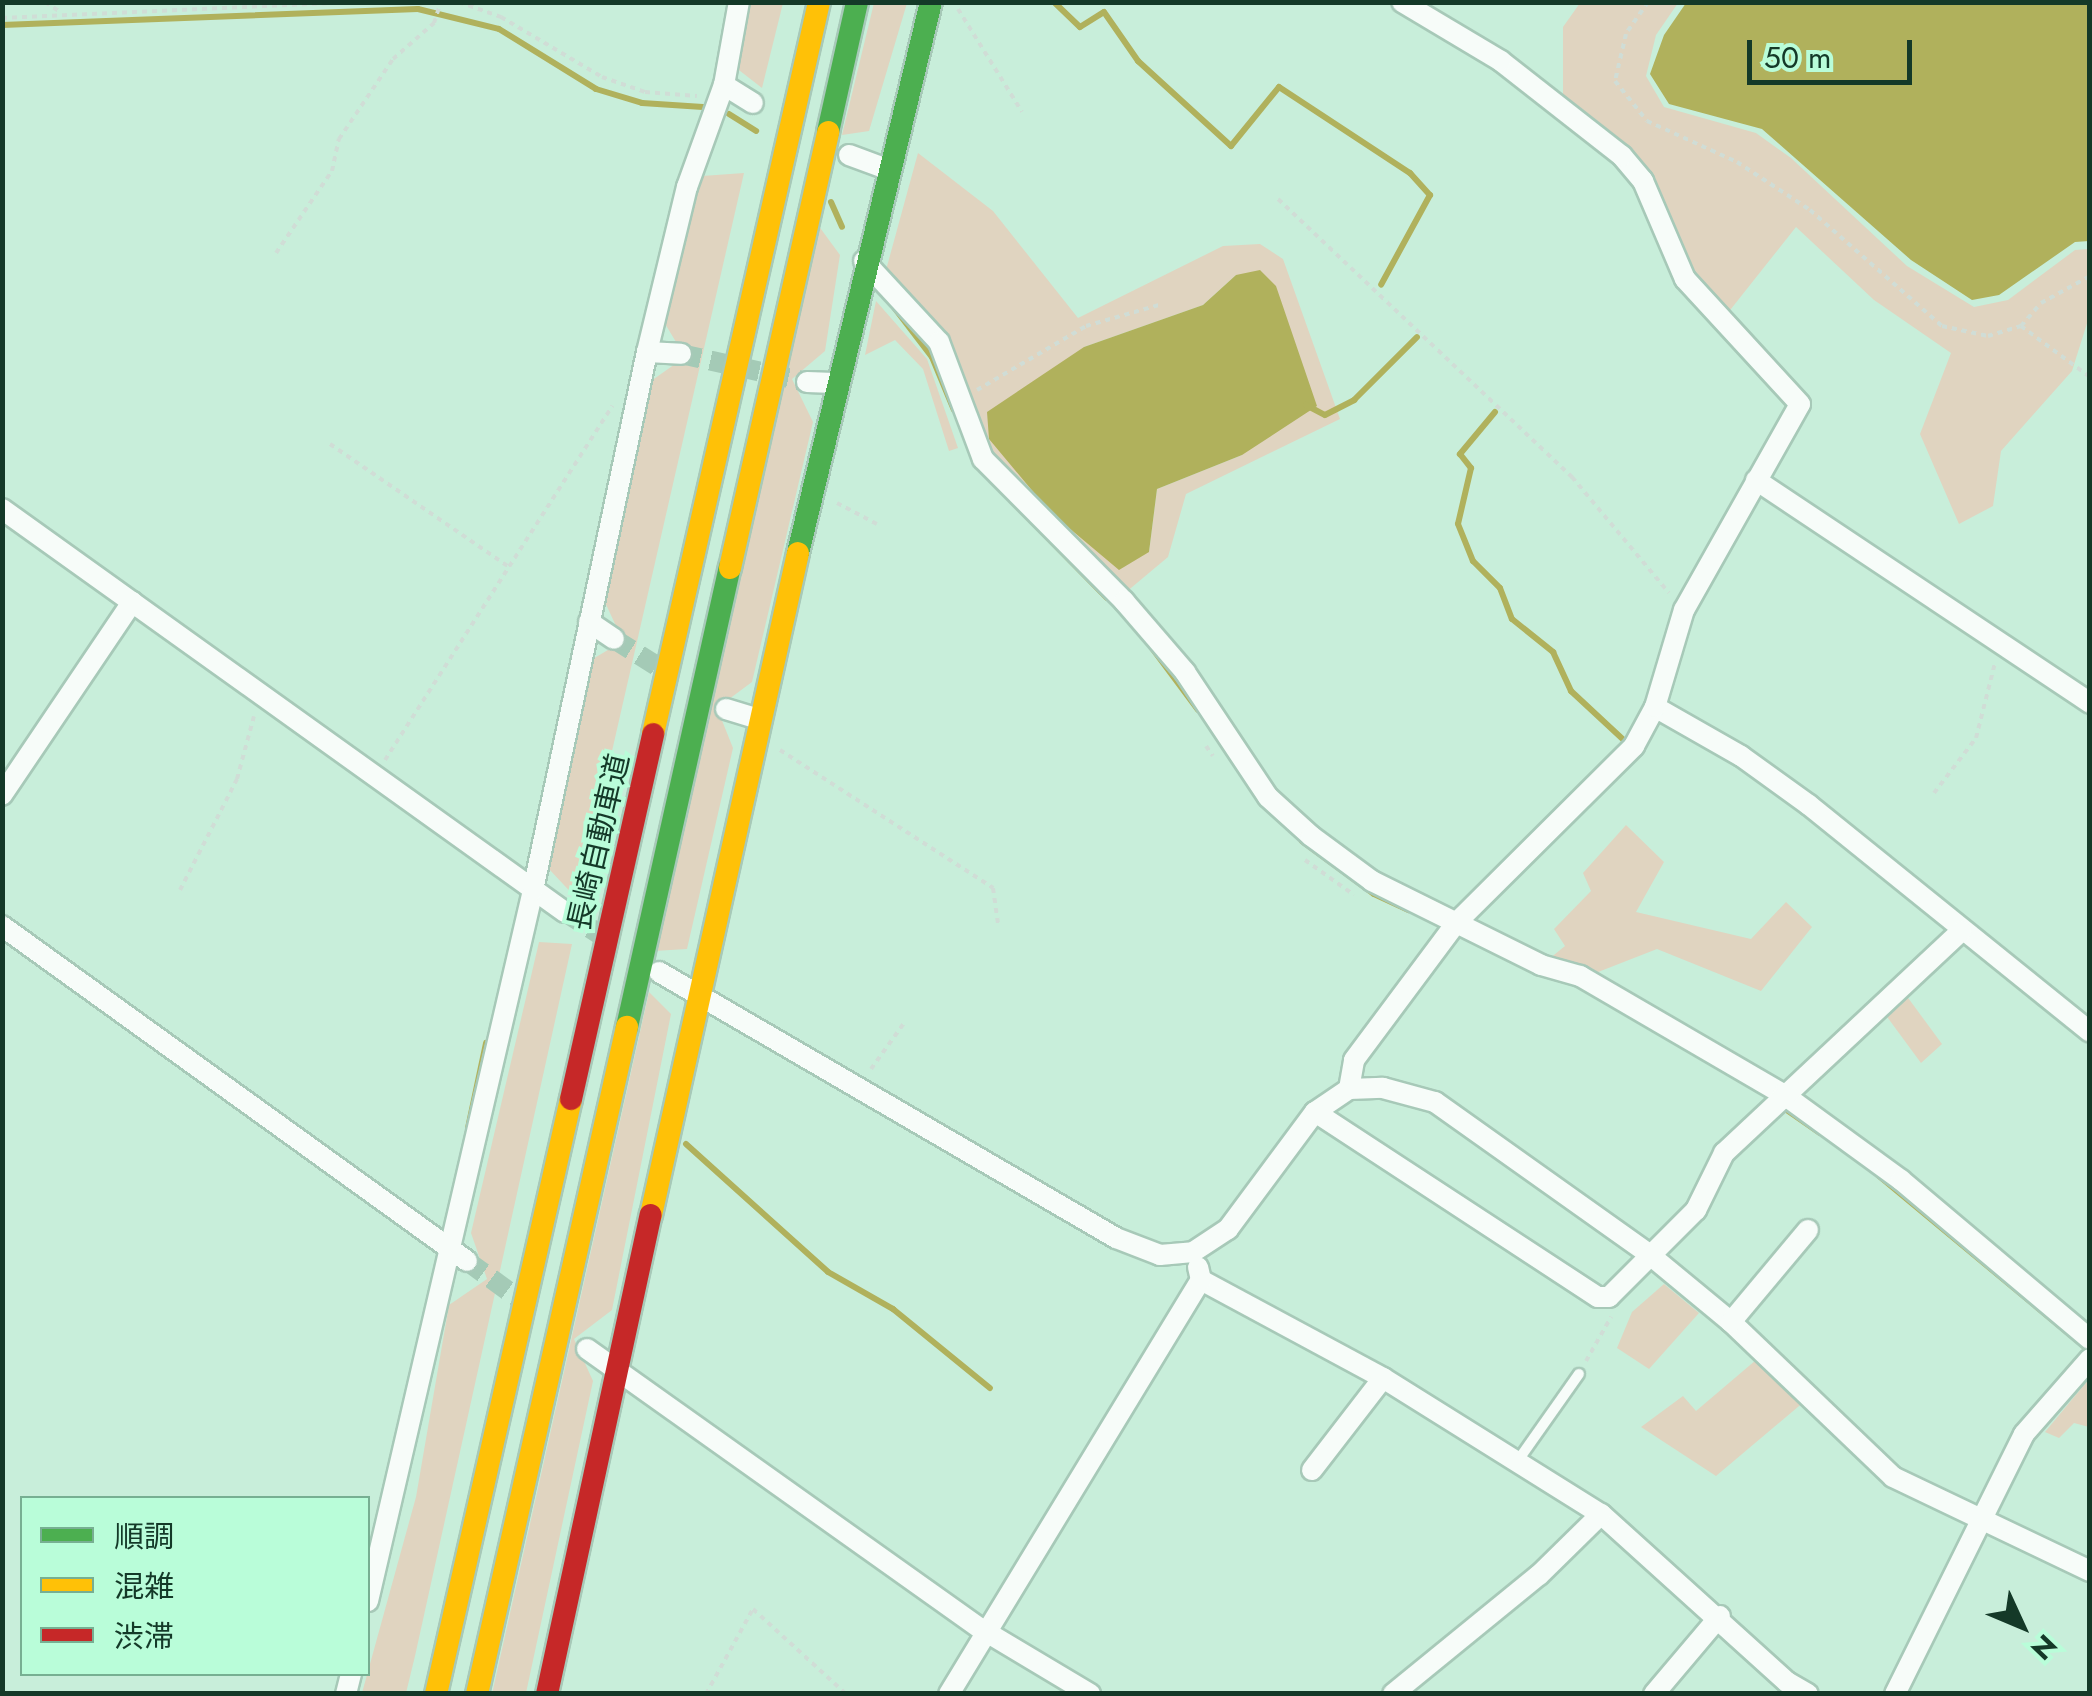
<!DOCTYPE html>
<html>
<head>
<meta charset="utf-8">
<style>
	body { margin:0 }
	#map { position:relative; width:2092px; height:1696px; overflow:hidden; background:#c8eeda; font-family:Jost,"Noto Sans JP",sans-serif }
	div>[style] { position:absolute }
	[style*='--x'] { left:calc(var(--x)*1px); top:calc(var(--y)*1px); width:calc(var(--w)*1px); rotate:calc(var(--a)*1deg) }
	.green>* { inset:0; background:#e0d4c0 }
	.water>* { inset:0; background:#b0b15c }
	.stream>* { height:6px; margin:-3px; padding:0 3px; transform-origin:3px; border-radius:3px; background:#b0b15c }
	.street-tunnel>* { height:20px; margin-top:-10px; transform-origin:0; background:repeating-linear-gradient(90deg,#a4cab6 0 20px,transparent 0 30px) }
	.path>* { height:4px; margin-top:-2px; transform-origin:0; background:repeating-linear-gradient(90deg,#d0ddd6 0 5px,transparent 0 10px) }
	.roads { filter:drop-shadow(2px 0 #a7c9b8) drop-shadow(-2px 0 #a7c9b8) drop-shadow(0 2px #a7c9b8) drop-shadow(0 -2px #a7c9b8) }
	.lane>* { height:10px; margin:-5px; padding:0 5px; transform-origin:5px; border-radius:5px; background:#f7fcf9 }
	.street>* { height:20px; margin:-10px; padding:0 10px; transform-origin:10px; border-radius:10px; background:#f7fcf9 }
	.fast>* { height:22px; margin:-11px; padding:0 11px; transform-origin:11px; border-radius:11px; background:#4caf50 }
	.slow>* { height:22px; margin:-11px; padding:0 11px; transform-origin:11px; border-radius:11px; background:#ffc107 }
	.jam>* { height:22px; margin:-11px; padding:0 11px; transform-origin:11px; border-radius:11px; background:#c62828 }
	span { translate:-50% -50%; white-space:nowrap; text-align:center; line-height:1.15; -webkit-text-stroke:8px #b9fdd9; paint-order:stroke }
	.street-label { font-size:30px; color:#143928 }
	.frame { position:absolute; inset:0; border:5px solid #143928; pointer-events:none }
	.legend { position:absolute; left:20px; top:1496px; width:350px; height:180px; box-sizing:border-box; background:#b9fdd9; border:2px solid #77af92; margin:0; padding:12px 18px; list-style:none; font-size:30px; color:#143928 }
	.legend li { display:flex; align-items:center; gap:20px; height:50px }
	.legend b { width:50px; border:2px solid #77af92 }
	.north { position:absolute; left:1972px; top:1576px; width:100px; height:100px; -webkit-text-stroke:8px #b9fdd9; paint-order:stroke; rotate:134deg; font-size:28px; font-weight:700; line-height:40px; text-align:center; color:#143928 }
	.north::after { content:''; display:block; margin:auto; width:35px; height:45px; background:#143928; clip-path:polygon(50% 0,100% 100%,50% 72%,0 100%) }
	.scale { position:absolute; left:1747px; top:40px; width:165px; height:45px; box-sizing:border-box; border:5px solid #143928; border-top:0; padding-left:12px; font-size:30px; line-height:35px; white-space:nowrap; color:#143928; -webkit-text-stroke:8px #b9fdd9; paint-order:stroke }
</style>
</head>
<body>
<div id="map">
	<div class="green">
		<div style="clip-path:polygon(749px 3px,783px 3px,762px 88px,735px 67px)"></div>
		<div style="clip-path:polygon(874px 3px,907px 3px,869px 131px,842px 135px)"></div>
		<div style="clip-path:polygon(1580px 3px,1678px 3px,1656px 35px,1646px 76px,1664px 107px,1756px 133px,1791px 158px,1907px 266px,1974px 307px,2008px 300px,2075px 250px,2089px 249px,2089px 317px,2072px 371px,2001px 451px,1993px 506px,1959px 524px,1920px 434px,1951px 353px,1874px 300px,1796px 227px,1727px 314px,1688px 273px,1644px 166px,1563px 104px,1563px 27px)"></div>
		<div style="clip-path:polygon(evenodd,918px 153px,993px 211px,1078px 318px,1223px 246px,1260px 244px,1283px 259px,1340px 419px,1186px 494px,1168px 557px,1125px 593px,1038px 515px,978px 437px,973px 402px,945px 335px,886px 270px,918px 153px,1236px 275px,1242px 455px,1157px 489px,1149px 552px,1084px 347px,1203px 305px,1236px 275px)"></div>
		<div style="clip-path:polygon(744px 173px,578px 900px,549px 869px,586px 663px,623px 641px,603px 598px,651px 381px,685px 357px,664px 322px,702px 176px)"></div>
		<div style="clip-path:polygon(818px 225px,840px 255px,825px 351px,792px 379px,813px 422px,752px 682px,717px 708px,733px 748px,687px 949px,654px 951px)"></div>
		<div style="clip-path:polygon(876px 301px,927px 359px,958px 448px,949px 451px,923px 369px,895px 340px,865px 355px)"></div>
		<div style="clip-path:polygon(1626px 825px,1664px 862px,1636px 912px,1751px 939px,1786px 902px,1812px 927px,1761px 991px,1657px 949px,1593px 974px,1549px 959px,1565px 946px,1554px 929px,1591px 891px,1583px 873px)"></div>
		<div style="clip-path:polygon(539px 942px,572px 944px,415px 1656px,406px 1693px,362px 1693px,416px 1497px,449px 1305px,487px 1279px,471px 1233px)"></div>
		<div style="clip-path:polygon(1903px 991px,1942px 1044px,1921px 1063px,1882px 1010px)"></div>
		<div style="clip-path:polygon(649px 992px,671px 1014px,612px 1310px,574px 1339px,593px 1381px,526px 1693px,492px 1694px)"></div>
		<div style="clip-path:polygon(1664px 1284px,1699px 1313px,1649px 1369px,1617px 1348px,1632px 1312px)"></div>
		<div style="clip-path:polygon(1756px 1360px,1805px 1401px,1716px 1476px,1641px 1427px,1683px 1396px,1696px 1411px)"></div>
		<div style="clip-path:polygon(2089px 1379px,2089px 1427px,2074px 1423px,2059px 1438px,2045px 1432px)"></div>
	</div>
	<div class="water">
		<div style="clip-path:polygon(1686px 3px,2089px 3px,2089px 241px,2075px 242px,1999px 295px,1972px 300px,1911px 260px,1762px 129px,1669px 104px,1650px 74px,1664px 35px)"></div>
		<div style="clip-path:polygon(1260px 270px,1276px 286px,1317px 406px,1242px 455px,1157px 489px,1149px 552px,1119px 570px,1050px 512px,989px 439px,987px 412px,1084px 347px,1203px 305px,1236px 275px)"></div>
	</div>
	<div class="stream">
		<div style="--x:1054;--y:2;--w:36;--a:44"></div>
		<div style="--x:1080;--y:27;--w:28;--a:-32"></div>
		<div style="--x:1104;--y:12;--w:60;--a:55.2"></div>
		<div style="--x:1138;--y:61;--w:126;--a:42.4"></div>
		<div style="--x:1231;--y:146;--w:76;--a:-50.9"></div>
		<div style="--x:1279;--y:87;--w:157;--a:33.3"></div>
		<div style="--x:1410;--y:173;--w:30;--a:48"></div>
		<div style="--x:1430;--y:195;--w:102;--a:118.6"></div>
		<div style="--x:2;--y:25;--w:416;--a:-2.2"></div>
		<div style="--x:418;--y:9;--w:83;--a:13.9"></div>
		<div style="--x:499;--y:29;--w:114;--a:31.7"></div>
		<div style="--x:596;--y:89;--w:48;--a:16.9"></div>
		<div style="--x:642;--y:103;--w:61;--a:3.8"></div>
		<div style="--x:729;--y:114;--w:32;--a:32"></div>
		<div style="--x:831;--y:202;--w:27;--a:66"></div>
		<div style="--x:893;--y:306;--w:64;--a:52.6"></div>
		<div style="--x:932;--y:357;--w:57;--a:67.5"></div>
		<div style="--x:1306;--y:405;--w:21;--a:28"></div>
		<div style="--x:1325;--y:415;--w:33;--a:-27"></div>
		<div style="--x:1354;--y:400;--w:89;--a:-45"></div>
		<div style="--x:1495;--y:412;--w:55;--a:129.8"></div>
		<div style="--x:1460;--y:454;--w:18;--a:52"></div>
		<div style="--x:1471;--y:468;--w:57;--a:103.1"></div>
		<div style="--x:1458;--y:524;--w:40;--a:68"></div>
		<div style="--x:1473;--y:561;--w:38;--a:45"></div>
		<div style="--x:1500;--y:588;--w:33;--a:69"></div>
		<div style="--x:1512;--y:619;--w:53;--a:38.8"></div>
		<div style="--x:1553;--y:652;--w:43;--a:65.2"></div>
		<div style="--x:1571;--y:691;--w:78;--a:42.9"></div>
		<div style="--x:1011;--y:500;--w:137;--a:45.6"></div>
		<div style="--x:1152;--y:648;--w:77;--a:53.4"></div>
		<div style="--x:1302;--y:841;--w:89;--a:36.4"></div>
		<div style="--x:1374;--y:894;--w:38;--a:25"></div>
		<div style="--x:1781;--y:1106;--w:47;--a:34.7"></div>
		<div style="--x:468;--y:1128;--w:87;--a:-78"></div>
		<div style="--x:686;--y:1144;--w:191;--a:42"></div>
		<div style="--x:828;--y:1272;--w:75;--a:29.6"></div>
		<div style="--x:893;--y:1309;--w:125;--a:39.2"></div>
		<div style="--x:1879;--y:1176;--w:274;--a:39.7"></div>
	</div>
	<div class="street-tunnel">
		<div style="--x:681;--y:354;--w:129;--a:12.5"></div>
		<div style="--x:614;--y:639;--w:67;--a:32.3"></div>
		<div style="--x:565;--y:912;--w:54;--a:32.8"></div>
		<div style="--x:467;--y:1261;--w:73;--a:36.1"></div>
	</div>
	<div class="path">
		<div style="--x:45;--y:2;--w:17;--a:33"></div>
		<div style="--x:459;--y:2;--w:45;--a:19.7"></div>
		<div style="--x:501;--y:17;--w:117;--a:30.7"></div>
		<div style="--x:602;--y:77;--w:46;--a:19.2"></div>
		<div style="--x:645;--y:92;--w:52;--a:4.4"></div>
		<div style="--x:1648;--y:2;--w:39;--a:125"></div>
		<div style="--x:1626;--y:34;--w:48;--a:103.2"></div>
		<div style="--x:1615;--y:81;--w:51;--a:51.3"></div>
		<div style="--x:1647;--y:121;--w:99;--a:24.5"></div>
		<div style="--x:1737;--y:162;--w:87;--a:33.3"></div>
		<div style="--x:1810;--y:210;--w:176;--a:41.3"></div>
		<div style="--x:1942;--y:326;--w:47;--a:12.3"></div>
		<div style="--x:1988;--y:336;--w:34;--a:-17"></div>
		<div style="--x:2021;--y:326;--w:30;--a:-49"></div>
		<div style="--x:2041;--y:303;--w:56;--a:-28.9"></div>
		<div style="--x:958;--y:9;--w:121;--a:58.1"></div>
		<div style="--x:2;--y:18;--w:355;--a:-2.6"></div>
		<div style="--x:1278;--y:199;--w:405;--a:43.4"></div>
		<div style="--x:1572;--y:477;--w:151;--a:50.1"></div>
		<div style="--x:276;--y:253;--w:99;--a:-55.7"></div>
		<div style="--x:332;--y:171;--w:33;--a:-78"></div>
		<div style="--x:339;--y:139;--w:97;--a:-56"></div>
		<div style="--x:393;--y:59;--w:55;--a:-41.3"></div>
		<div style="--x:434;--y:23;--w:22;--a:-72"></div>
		<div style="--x:2021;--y:326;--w:86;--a:36.5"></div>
		<div style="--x:977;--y:390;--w:126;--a:-30.4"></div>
		<div style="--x:1086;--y:326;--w:79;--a:-16.1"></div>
		<div style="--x:330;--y:444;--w:217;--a:34.5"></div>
		<div style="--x:837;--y:503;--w:45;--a:27.7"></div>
		<div style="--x:1206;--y:746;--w:12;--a:55"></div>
		<div style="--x:780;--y:750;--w:254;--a:32.9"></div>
		<div style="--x:993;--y:888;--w:36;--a:82"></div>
		<div style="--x:385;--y:760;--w:421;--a:-57.3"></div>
		<div style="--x:1934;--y:793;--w:69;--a:-52.6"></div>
		<div style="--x:1976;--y:738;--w:77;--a:-75.8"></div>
		<div style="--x:1305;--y:860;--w:60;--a:35.5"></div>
		<div style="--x:180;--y:890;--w:125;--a:-62.8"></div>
		<div style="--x:237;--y:779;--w:65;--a:-74.9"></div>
		<div style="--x:871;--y:1069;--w:57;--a:-54.3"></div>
		<div style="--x:1586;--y:1361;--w:51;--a:-60.4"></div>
		<div style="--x:706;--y:1694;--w:97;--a:-61.1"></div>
		<div style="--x:753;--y:1609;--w:126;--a:42.4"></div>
	</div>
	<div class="roads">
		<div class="lane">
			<div style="--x:1519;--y:1459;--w:104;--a:-54.8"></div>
		</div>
		<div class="street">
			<div style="--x:724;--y:85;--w:34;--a:32"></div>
			<div style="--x:849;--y:155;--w:40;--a:20.2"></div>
			<div style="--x:864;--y:261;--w:110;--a:47.2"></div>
			<div style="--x:939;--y:342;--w:125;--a:69.4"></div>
			<div style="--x:983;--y:459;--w:200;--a:45.2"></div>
			<div style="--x:1124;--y:601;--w:94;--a:49.3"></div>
			<div style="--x:1185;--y:672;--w:150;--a:56.4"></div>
			<div style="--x:1268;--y:797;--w:58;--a:42.2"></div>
			<div style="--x:1311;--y:836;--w:76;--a:36.4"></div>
			<div style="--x:1372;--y:881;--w:189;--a:26.4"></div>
			<div style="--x:1541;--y:965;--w:41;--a:15.8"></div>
			<div style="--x:1580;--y:976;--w:235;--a:30.2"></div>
			<div style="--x:1783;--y:1094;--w:146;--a:36.1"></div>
			<div style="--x:1901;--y:1180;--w:247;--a:40.1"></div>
			<div style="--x:647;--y:352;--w:34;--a:3"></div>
			<div style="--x:807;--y:382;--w:27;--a:2"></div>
			<div style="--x:1756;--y:480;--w:402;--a:33.7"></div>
			<div style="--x:2;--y:509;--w:692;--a:35.6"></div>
			<div style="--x:589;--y:622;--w:30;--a:34"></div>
			<div style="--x:1655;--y:707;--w:99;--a:29.7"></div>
			<div style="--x:1741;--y:756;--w:84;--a:35.8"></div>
			<div style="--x:1809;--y:805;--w:361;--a:38.9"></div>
			<div style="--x:726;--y:709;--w:34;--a:17"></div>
			<div style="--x:2;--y:795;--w:233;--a:-56"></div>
			<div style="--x:2;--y:926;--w:573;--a:35.77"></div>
			<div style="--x:659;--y:972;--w:529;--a:30.2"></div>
			<div style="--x:1116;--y:1238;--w:47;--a:21.1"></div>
			<div style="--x:1160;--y:1255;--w:33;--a:-5"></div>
			<div style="--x:1193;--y:1252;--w:42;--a:-33.3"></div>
			<div style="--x:1228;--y:1229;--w:146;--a:-53.4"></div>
			<div style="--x:1315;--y:1112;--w:41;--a:-34.1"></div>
			<div style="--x:1349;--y:1089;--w:34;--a:-2"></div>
			<div style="--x:1383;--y:1088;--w:54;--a:15.1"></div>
			<div style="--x:1435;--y:1102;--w:264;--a:35.4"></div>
			<div style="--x:1650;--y:1255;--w:105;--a:39.6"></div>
			<div style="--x:1731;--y:1322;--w:224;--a:43.7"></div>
			<div style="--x:1893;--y:1477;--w:218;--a:25.5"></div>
			<div style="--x:1349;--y:1089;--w:29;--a:-80"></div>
			<div style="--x:1354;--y:1060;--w:171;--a:-53.3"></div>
			<div style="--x:1456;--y:923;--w:251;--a:-44.8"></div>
			<div style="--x:1634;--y:746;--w:44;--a:-61.7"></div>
			<div style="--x:1655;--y:707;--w:101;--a:-73.4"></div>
			<div style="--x:1684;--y:610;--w:236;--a:-60.6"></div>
			<div style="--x:1800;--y:404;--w:170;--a:-132.6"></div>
			<div style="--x:1685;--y:279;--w:107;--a:-113.2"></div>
			<div style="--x:1643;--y:181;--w:33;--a:-130"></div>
			<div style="--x:1622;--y:156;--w:154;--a:-141.9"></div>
			<div style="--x:1501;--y:61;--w:115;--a:-149.2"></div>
			<div style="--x:1315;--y:1112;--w:338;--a:33.2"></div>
			<div style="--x:1598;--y:1297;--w:11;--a:0"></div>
			<div style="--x:1609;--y:1297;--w:123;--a:-45"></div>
			<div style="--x:1696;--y:1210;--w:64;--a:-63.8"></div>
			<div style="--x:1724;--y:1153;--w:325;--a:-43.1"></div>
			<div style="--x:1201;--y:1280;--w:207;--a:28.3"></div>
			<div style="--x:1383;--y:1378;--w:257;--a:32"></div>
			<div style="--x:1601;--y:1514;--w:251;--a:42.1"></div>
			<div style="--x:1787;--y:1682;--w:24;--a:30"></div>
			<div style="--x:1731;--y:1322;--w:120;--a:-50.1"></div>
			<div style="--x:587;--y:1349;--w:486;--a:35.4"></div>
			<div style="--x:983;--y:1630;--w:125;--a:30.9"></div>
			<div style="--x:1312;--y:1470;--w:116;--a:-52.3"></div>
			<div style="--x:368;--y:1601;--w:730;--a:-76.93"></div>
			<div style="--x:533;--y:890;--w:550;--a:-78.04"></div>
			<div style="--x:647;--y:352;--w:170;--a:-76.4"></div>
			<div style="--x:687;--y:187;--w:109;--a:-70.1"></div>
			<div style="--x:724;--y:85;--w:84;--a:-79.8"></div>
			<div style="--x:346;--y:1694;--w:21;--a:-76"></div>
			<div style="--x:949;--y:1694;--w:485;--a:-58.7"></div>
			<div style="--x:1201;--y:1280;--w:13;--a:-103"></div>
			<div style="--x:1393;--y:1694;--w:188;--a:-39.2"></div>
			<div style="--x:1539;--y:1575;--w:87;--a:-44.5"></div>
			<div style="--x:1654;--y:1694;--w:102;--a:-49.8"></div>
			<div style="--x:1895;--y:1694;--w:290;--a:-63.6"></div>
			<div style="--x:2024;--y:1434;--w:100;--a:-48.7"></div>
		</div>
		<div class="fast">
			<div style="--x:828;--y:132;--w:133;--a:-77.4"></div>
			<div style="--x:798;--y:553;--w:567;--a:-76.43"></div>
			<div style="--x:627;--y:1027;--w:470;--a:-77.4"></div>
		</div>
		<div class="slow">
			<div style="--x:730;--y:568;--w:447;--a:-77.3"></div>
			<div style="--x:653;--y:734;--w:751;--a:-77.22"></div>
			<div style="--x:651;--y:1215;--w:678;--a:-77.48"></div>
			<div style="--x:436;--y:1694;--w:610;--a:-77.22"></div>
			<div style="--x:477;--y:1694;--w:684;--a:-77.33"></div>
		</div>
		<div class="jam">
			<div style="--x:571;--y:1099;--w:374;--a:-77.3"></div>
			<div style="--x:547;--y:1694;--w:490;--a:-77.8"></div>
		</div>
	</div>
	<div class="street-label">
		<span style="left:599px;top:842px;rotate:-77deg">長崎自動車道</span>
	</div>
	<div class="frame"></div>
	<ul class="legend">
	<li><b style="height:12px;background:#4caf50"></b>順調</li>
	<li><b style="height:12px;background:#ffc107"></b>混雑</li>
	<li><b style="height:12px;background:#c62828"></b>渋滞</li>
	</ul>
	<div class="north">N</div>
	<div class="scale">50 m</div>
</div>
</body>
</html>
